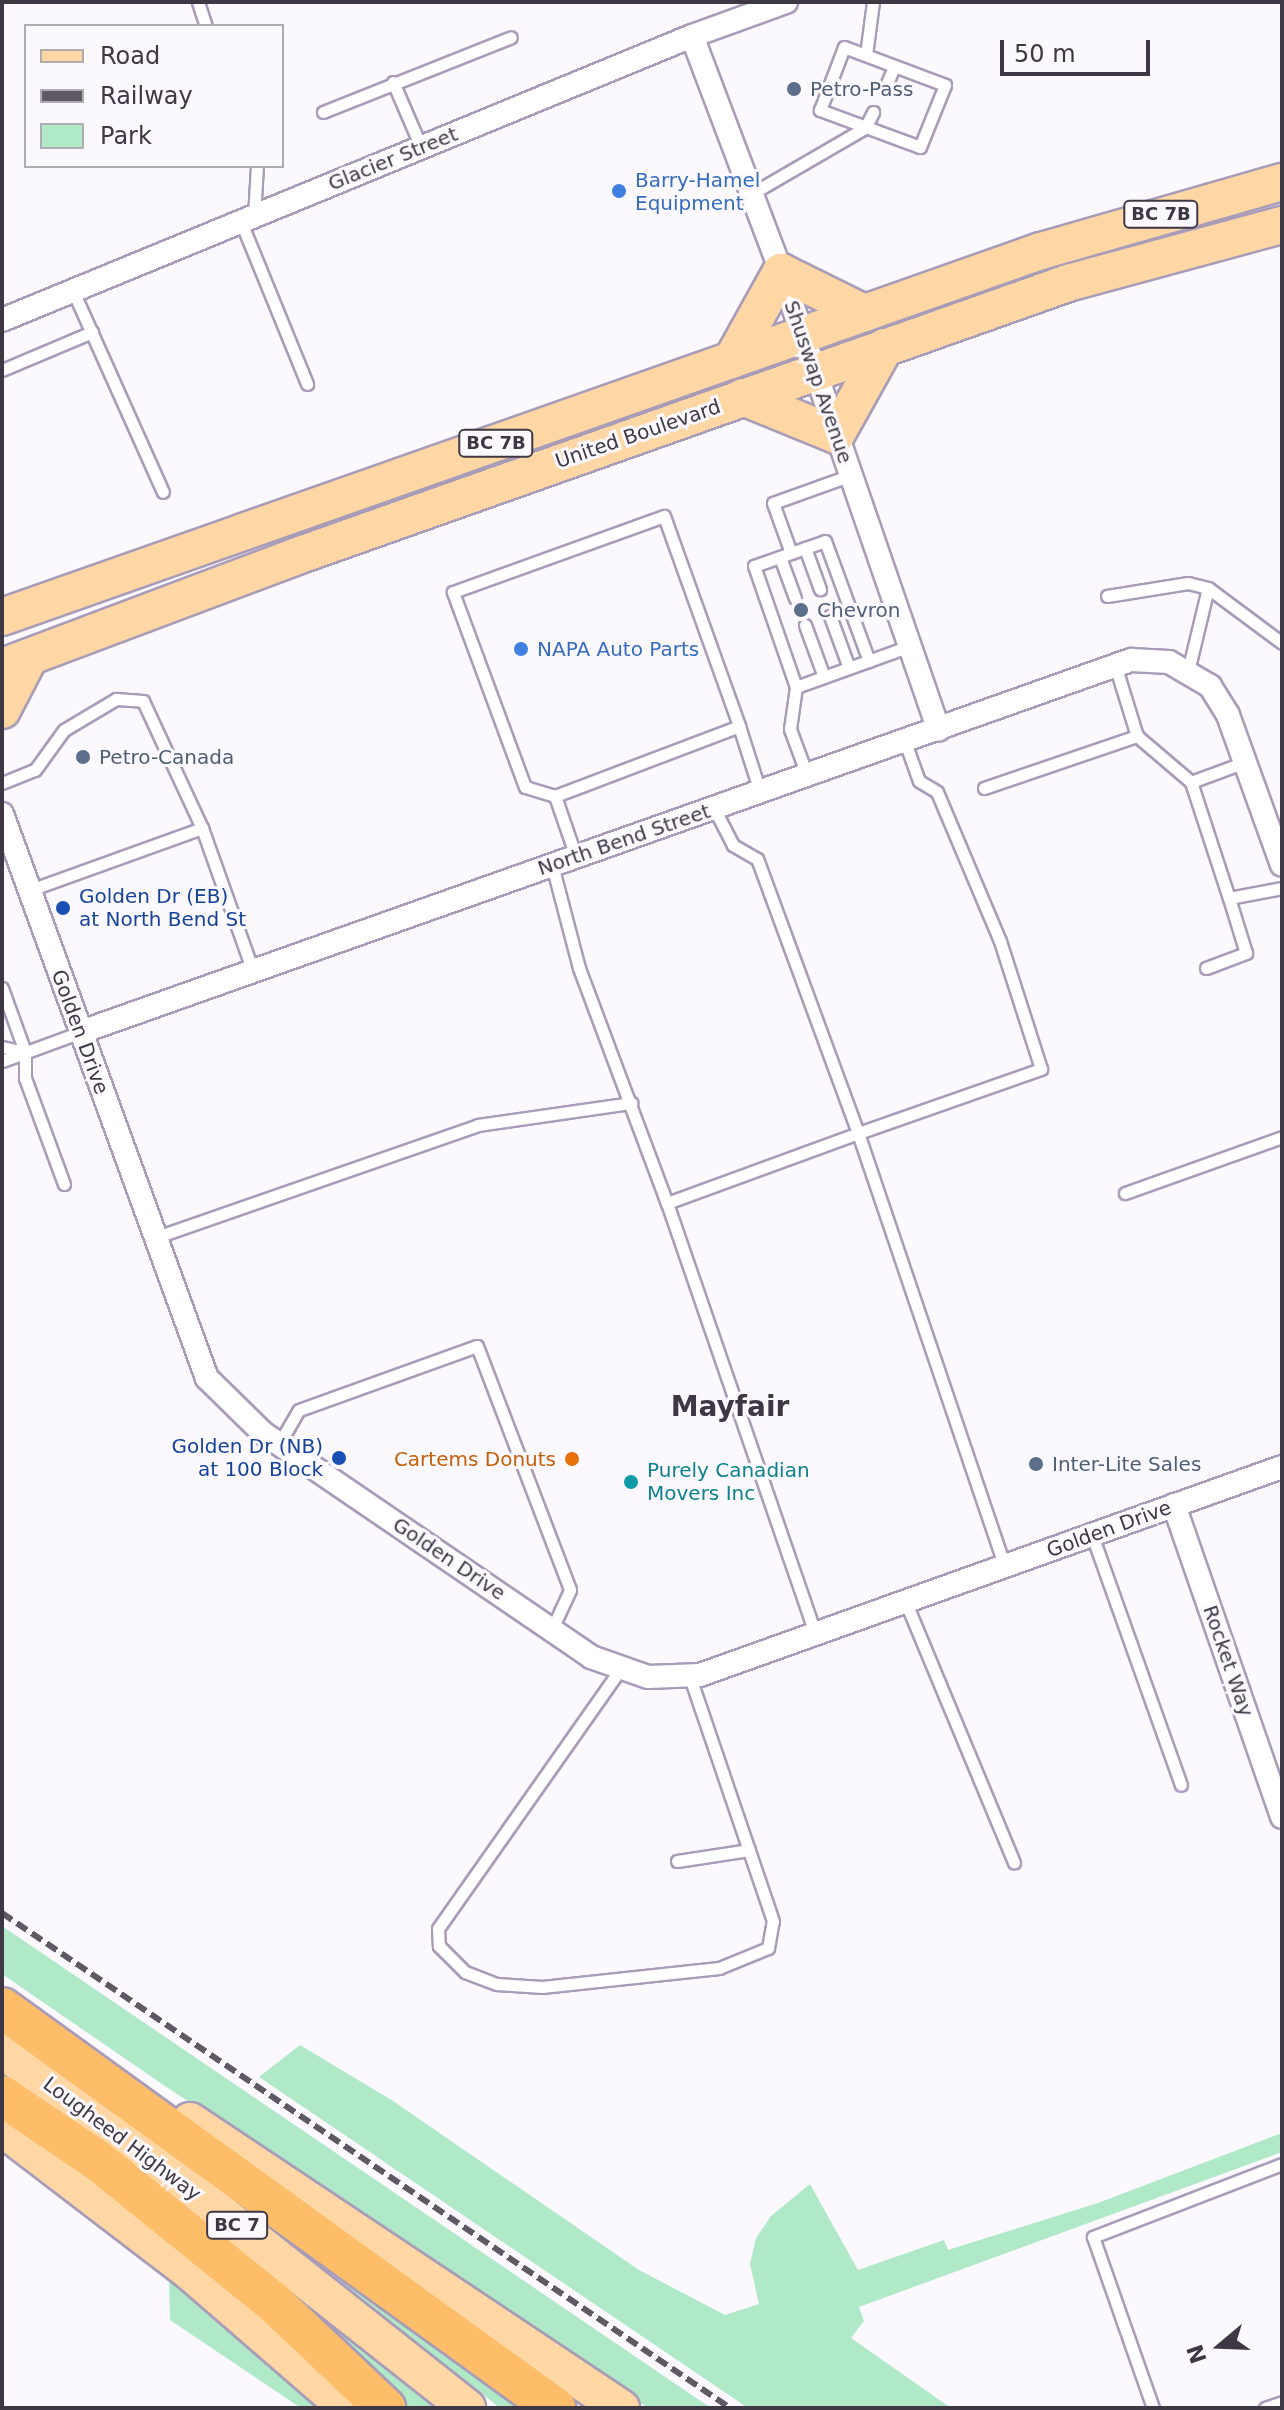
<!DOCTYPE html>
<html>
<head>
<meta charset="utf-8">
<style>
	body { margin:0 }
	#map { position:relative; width:1284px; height:2410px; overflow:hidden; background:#fbf8fe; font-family:"DejaVu Sans",sans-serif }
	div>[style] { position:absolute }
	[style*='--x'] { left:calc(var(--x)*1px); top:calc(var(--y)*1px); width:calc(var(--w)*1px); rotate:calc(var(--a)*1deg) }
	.green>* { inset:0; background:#afe9c7 }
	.roads { filter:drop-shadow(2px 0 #a89cb8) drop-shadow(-2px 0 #a89cb8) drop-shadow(0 2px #a89cb8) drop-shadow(0 -2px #a89cb8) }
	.lane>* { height:11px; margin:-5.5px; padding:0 5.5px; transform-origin:5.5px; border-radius:5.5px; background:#fff }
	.street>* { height:22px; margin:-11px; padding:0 11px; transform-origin:11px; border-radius:11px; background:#fff }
	.primary>* { height:36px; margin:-18px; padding:0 18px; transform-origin:18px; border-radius:18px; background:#fed7a5 }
	.highway>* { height:40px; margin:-20px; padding:0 20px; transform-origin:20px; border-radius:20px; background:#fdbd69 }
	.rail>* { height:6px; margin-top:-3px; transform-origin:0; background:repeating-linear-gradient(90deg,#5e5963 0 12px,transparent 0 18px) }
	.dots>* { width:22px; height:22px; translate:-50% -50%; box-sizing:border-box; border:4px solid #fbf8fe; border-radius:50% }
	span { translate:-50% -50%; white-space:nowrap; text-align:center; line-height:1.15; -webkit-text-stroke:6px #fbf8fe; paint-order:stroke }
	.shield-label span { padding:2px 6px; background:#fbf8fe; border:2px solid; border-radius:6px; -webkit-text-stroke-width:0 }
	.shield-label { font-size:18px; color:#3d3843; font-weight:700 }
	.service-label { font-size:20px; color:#4e5e75 }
	.left { translate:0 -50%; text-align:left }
	.street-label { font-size:20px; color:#3d3843 }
	.shop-label { font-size:20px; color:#366cbe }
	.transit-label { font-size:20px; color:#164399 }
	.right { translate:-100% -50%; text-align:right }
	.food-label { font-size:20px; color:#c56008 }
	.culture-label { font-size:20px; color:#0d838f }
	.district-label { font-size:28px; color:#3d3843; font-weight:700 }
	.frame { position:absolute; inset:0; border:4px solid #3d3843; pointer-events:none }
	.legend { position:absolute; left:24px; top:24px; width:260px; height:144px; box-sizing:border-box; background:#fbf8fe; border:2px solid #afabb3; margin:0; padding:10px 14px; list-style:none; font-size:24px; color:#3d3843 }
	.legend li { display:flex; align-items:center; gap:16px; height:40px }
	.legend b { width:40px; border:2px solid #afabb3 }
	.north { position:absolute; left:1180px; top:2306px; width:80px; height:80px; -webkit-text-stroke:6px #fbf8fe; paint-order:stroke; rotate:251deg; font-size:22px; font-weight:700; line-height:32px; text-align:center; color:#3d3843 }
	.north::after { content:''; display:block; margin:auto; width:28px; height:36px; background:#3d3843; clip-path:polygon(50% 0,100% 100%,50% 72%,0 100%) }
	.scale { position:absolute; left:1000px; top:40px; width:150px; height:36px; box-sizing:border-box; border:4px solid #3d3843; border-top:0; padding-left:10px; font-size:24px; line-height:28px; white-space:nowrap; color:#3d3843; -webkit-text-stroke:6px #fbf8fe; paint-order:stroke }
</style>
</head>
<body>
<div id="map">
	<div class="green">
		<div style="clip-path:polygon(2px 1926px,711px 2408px,648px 2408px,162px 2084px,2px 1974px)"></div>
		<div style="clip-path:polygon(300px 2045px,393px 2101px,639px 2270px,725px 2315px,759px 2304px,750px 2264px,756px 2238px,771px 2216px,810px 2184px,858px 2270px,944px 2240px,948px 2250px,1098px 2203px,1282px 2133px,1282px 2152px,859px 2307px,864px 2321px,851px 2338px,951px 2408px,748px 2408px,259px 2077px)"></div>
		<div style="clip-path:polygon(227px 2236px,443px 2408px,409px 2408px)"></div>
		<div style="clip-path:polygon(336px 2278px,385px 2310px,524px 2408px,500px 2408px)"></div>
		<div style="clip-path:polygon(169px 2279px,319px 2408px,301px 2408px,170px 2320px)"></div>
	</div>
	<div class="roads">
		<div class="lane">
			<div style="--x:198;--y:2;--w:25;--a:72"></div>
			<div style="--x:844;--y:47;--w:108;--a:20.6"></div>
			<div style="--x:945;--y:85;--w:67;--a:112"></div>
			<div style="--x:920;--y:147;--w:107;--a:-159.7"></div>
			<div style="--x:820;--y:110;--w:67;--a:-69.1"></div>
			<div style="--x:866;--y:55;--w:53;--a:-82.5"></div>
			<div style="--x:393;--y:82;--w:71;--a:66.7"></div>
			<div style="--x:885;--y:88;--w:23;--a:-67"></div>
			<div style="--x:323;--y:112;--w:202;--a:-21.7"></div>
			<div style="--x:751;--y:194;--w:132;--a:-30.1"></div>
			<div style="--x:865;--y:128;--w:18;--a:-63"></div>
			<div style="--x:254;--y:216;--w:50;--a:-86.6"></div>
			<div style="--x:241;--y:222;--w:175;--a:67.8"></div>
			<div style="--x:73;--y:291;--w:220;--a:65.9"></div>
			<div style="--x:2;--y:370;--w:98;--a:-22.9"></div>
			<div style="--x:805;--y:548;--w:44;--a:69.9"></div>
			<div style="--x:791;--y:553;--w:53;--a:-109.8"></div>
			<div style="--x:773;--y:503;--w:83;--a:-19.7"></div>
			<div style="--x:780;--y:557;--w:44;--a:69.9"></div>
			<div style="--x:1208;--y:588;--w:92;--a:36.6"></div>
			<div style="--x:1107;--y:596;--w:82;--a:-9.1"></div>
			<div style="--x:1188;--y:583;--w:21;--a:14"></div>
			<div style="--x:1208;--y:588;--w:85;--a:103.5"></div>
			<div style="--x:830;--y:616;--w:55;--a:69.9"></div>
			<div style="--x:805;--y:625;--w:55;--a:69.9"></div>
			<div style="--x:1115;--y:665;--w:74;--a:72.8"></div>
			<div style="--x:796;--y:687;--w:128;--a:-109.1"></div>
			<div style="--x:754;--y:566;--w:75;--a:-19.4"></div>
			<div style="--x:825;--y:541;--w:128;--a:69.9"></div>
			<div style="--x:905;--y:742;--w:41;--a:70.3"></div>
			<div style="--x:919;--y:781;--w:21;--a:31"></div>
			<div style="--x:937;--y:792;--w:162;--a:67.1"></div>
			<div style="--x:1000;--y:941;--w:134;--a:72.2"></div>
			<div style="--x:1041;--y:1069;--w:194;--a:160.7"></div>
			<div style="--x:858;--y:1133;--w:458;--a:71.3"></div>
			<div style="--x:807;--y:775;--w:49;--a:-110.3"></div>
			<div style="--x:790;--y:729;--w:42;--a:-81.9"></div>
			<div style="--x:796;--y:687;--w:121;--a:-19.8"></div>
			<div style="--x:1191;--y:782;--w:58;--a:-20.3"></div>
			<div style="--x:2;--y:783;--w:35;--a:-22"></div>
			<div style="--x:35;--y:770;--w:49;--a:-54.1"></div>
			<div style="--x:64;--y:730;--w:61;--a:-30.8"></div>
			<div style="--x:116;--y:699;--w:27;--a:4"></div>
			<div style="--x:143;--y:701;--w:140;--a:65.1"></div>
			<div style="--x:202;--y:828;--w:152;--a:70.4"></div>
			<div style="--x:984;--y:788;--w:162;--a:-18.8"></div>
			<div style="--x:1137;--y:736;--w:71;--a:40.4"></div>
			<div style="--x:1191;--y:782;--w:122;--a:71.9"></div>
			<div style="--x:555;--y:796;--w:31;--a:-163"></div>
			<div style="--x:525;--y:787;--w:208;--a:-110.3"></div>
			<div style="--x:453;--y:592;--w:224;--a:-19.8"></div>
			<div style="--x:664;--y:516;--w:223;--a:70.3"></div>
			<div style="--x:576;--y:857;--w:65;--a:-109"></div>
			<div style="--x:555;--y:796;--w:197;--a:-20.8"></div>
			<div style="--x:739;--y:726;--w:69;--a:72.3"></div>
			<div style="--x:552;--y:865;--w:106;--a:75.3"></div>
			<div style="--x:579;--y:968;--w:251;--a:69.5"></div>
			<div style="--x:667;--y:1203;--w:203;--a:-20.1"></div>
			<div style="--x:858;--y:1133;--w:292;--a:-110.2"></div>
			<div style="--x:757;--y:859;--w:28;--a:-150"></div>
			<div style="--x:733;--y:845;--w:42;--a:-117.2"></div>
			<div style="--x:30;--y:890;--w:183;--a:-19.8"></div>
			<div style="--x:1206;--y:968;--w:43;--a:-20.6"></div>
			<div style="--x:1246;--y:953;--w:58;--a:-107.2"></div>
			<div style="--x:1229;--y:898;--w:54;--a:-10.7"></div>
			<div style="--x:2;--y:988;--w:68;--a:70.2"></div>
			<div style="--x:25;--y:1052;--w:26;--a:90"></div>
			<div style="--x:25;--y:1078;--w:113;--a:69.8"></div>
			<div style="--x:2;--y:1047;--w:23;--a:13"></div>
			<div style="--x:2;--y:1061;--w:84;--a:-20.2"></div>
			<div style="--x:1125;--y:1193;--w:167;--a:-19.6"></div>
			<div style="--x:667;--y:1203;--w:456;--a:71"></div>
			<div style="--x:154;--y:1238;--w:343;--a:-19.2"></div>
			<div style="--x:478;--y:1125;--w:155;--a:-8.2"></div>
			<div style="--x:279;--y:1444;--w:39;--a:-60"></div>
			<div style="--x:299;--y:1410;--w:189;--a:-19.8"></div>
			<div style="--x:477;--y:1346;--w:261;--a:69.1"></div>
			<div style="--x:570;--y:1590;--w:43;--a:114.8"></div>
			<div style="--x:1092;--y:1535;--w:265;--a:70.4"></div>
			<div style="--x:906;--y:1603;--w:281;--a:67.4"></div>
			<div style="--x:619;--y:1671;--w:315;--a:125.1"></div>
			<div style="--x:438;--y:1929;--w:17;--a:87"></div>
			<div style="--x:439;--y:1946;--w:37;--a:45"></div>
			<div style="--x:465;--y:1972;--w:34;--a:21"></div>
			<div style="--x:497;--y:1984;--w:45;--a:3.8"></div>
			<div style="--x:542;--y:1987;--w:178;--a:-6.1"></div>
			<div style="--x:719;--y:1968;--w:53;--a:-22.2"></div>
			<div style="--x:768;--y:1948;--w:27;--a:-80"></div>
			<div style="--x:773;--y:1921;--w:258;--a:-108.8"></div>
			<div style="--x:677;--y:1861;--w:73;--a:-8.7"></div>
			<div style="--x:1153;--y:2408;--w:181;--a:-109.3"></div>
			<div style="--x:1093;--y:2237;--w:203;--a:-21.1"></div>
			<div style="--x:1265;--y:2408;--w:18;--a:-19"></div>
		</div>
		<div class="street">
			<div style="--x:692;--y:36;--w:252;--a:69.3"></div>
			<div style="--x:781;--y:272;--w:484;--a:71"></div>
			<div style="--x:2;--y:320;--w:746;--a:-22.37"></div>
			<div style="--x:692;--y:36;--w:100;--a:-19.9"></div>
			<div style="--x:2;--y:814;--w:600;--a:70.03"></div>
			<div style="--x:207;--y:1378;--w:78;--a:44.5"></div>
			<div style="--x:263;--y:1433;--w:397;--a:34.3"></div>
			<div style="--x:591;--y:1657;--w:60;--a:19.3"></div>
			<div style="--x:648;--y:1677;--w:52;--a:-2.2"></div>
			<div style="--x:700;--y:1675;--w:618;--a:-19.67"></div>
			<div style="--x:81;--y:1032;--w:1114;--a:-19.51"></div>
			<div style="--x:1131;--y:660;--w:38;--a:3"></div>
			<div style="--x:1169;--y:662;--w:48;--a:30.3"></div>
			<div style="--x:1210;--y:686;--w:34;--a:58"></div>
			<div style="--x:1228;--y:715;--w:159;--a:70.2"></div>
			<div style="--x:1174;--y:1505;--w:330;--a:70.9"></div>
		</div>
		<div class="primary">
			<div style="--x:732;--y:360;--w:101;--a:-60.9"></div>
			<div style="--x:781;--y:272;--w:93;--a:26.3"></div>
			<div style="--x:743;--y:397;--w:100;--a:22.2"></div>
			<div style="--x:836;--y:435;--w:101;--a:-60.9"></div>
			<div style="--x:2;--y:617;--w:1102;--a:-19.41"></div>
			<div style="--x:1041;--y:251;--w:251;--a:-16"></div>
			<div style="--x:2;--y:667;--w:318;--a:-20.6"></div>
			<div style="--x:300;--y:555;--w:815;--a:-19.5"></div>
			<div style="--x:1068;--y:283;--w:222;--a:-15.2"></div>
			<div style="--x:2;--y:710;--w:59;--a:-62.6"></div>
			<div style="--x:2;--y:2050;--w:221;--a:36.4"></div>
			<div style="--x:180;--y:2181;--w:366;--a:38.3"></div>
			<div style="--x:190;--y:2121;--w:518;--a:33.66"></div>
			<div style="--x:2;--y:2128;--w:235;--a:37.4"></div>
			<div style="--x:189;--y:2271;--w:209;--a:40.9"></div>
		</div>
		<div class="highway">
			<div style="--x:2;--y:2008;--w:683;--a:35.88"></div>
			<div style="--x:2;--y:2096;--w:115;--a:34"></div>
			<div style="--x:97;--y:2160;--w:225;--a:38.9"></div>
			<div style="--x:272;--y:2301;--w:156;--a:43.4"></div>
		</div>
	</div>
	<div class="rail">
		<div style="--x:2;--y:1913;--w:880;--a:34.21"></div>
	</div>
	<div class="dots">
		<div style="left:794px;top:89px;background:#5c6f8a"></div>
		<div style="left:619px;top:191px;background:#3f7fe0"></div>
		<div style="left:801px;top:610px;background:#5c6f8a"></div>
		<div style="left:521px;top:649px;background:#3f7fe0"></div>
		<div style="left:83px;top:757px;background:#5c6f8a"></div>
		<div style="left:63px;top:908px;background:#1a4fb4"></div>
		<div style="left:339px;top:1458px;background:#1a4fb4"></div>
		<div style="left:572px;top:1459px;background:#e8710a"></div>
		<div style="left:1036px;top:1464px;background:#5c6f8a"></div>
		<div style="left:631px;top:1482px;background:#0f9aa8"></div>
	</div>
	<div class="shield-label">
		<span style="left:1161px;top:214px">BC 7B</span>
		<span style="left:496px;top:443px">BC 7B</span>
		<span style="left:237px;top:2225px">BC 7</span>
	</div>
	<div class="service-label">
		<span class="left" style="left:810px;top:89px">Petro-Pass</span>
		<span class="left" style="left:817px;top:610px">Chevron</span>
		<span class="left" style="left:99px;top:757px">Petro-Canada</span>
		<span class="left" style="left:1052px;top:1464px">Inter-Lite Sales</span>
	</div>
	<div class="street-label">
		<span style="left:393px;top:159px;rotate:-22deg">Glacier Street</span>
		<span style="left:818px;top:382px;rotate:71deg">Shuswap Avenue</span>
		<span style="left:638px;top:434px;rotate:-19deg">United Boulevard</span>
		<span style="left:624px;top:840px;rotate:-19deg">North Bend Street</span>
		<span style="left:80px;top:1032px;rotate:70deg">Golden Drive</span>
		<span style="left:1109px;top:1529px;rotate:-20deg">Golden Drive</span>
		<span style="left:449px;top:1559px;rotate:34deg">Golden Drive</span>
		<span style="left:1228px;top:1661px;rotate:71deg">Rocket Way</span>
		<span style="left:122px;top:2139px;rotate:37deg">Lougheed Highway</span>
	</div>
	<div class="shop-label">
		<span class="left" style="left:635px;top:192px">Barry-Hamel<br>Equipment</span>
		<span class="left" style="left:537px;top:649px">NAPA Auto Parts</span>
	</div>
	<div class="transit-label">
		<span class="left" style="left:79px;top:908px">Golden Dr (EB)<br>at North Bend St</span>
		<span class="right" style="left:323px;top:1458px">Golden Dr (NB)<br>at 100 Block</span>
	</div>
	<div class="food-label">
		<span class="right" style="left:556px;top:1459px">Cartems Donuts</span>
	</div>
	<div class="culture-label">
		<span class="left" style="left:647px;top:1482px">Purely Canadian<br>Movers Inc</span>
	</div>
	<div class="district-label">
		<span style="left:730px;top:1407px">Mayfair</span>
	</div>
	<div class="frame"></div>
	<ul class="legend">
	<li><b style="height:10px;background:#fed7a5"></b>Road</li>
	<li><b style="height:10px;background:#5e5963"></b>Railway</li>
	<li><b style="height:22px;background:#afe9c7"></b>Park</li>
	</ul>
	<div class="north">N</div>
	<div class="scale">50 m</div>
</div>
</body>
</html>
